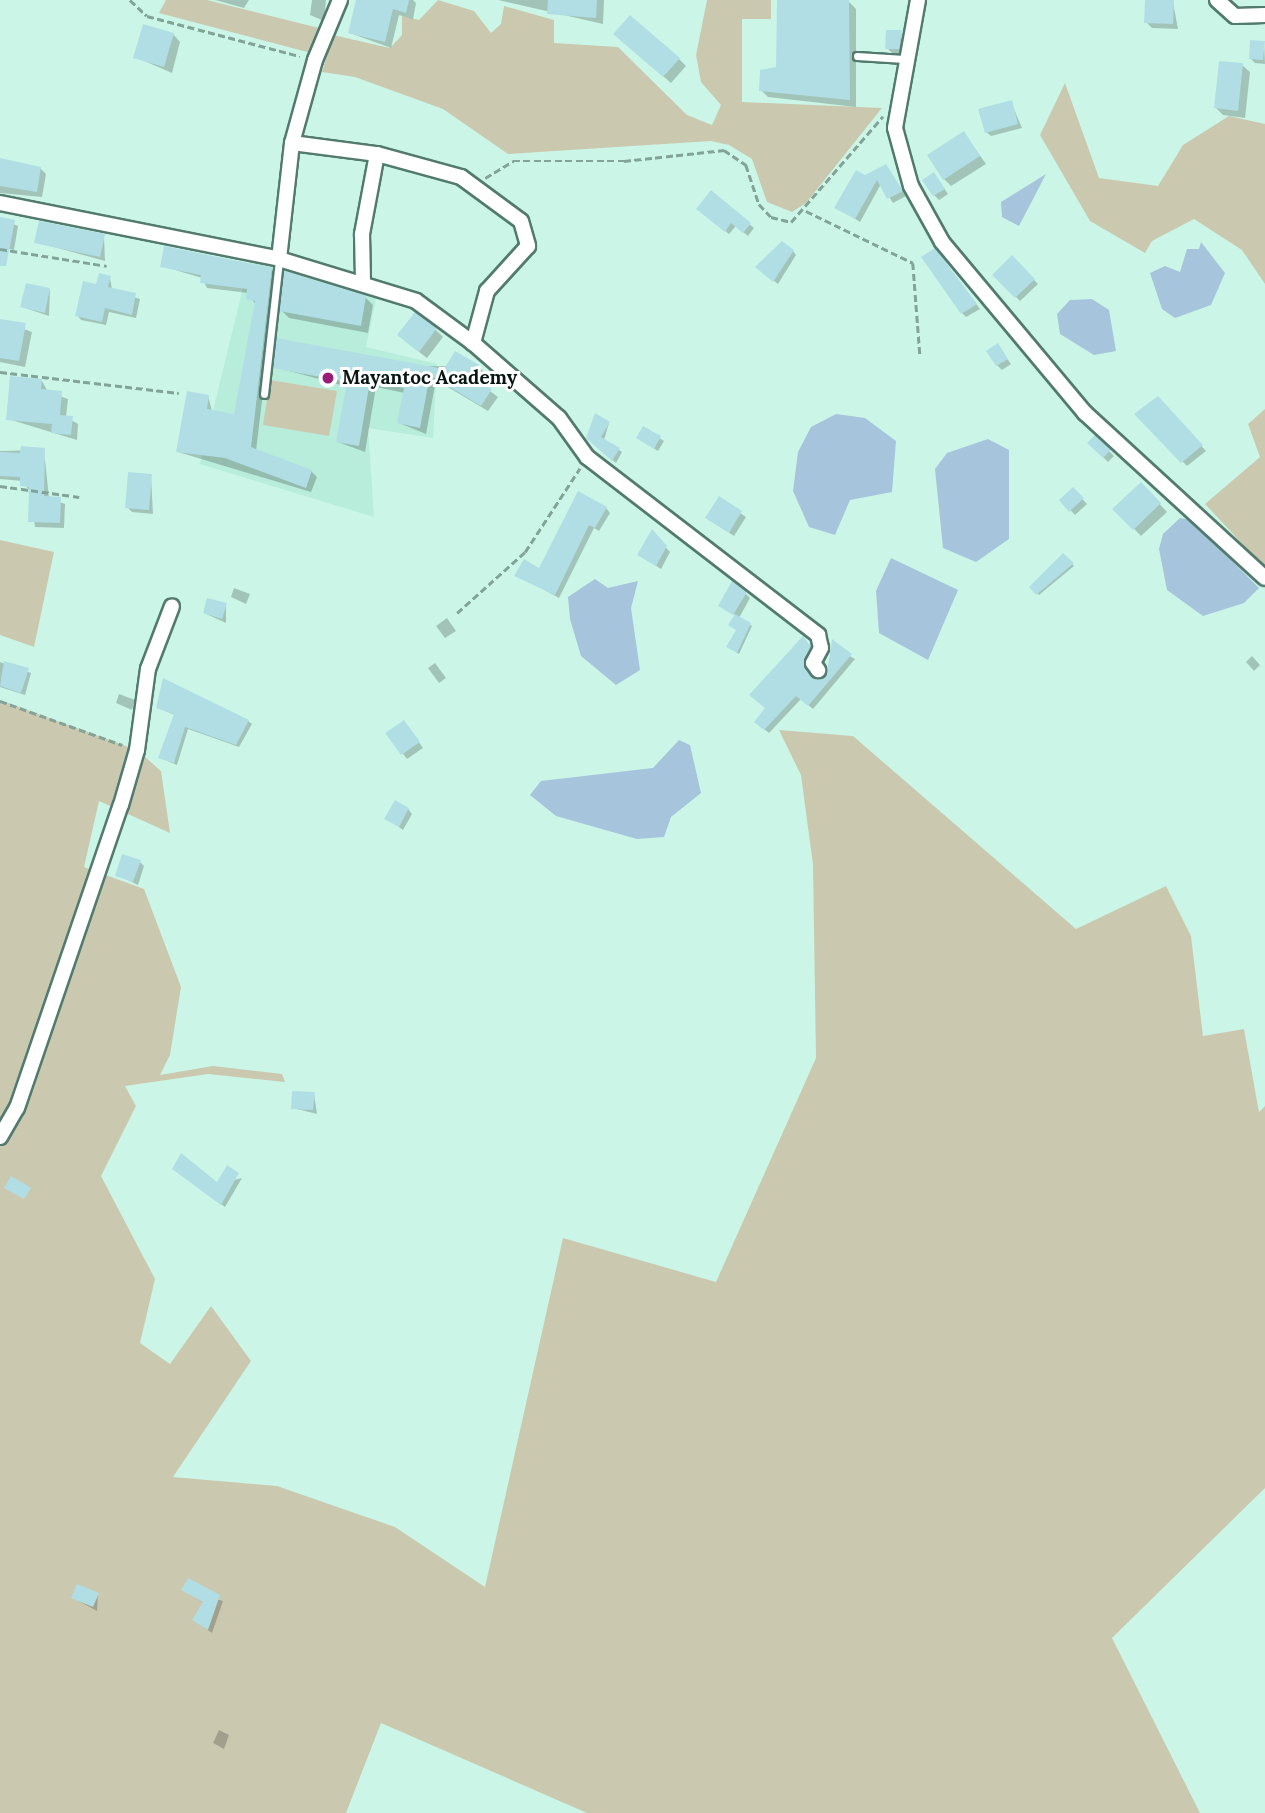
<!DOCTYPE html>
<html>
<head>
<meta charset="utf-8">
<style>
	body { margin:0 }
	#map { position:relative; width:1265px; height:1813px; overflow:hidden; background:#cbf6e7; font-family:Lora,serif }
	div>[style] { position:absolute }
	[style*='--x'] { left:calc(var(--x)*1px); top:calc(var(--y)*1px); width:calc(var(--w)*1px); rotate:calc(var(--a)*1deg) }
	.built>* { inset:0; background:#b8ecdb }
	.green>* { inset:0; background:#cac9b0 }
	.water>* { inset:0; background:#a6c4db }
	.shadow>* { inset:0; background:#0003 }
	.building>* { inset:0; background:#b1dee4 }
	.path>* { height:2.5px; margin-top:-1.25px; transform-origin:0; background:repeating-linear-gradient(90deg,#82a398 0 7px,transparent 0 10.5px) }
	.roads { filter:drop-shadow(2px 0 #537a6e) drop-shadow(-2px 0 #537a6e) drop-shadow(0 2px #537a6e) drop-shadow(0 -2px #537a6e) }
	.lane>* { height:7px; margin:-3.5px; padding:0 3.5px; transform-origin:3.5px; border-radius:3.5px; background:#fff }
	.street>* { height:14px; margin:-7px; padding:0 7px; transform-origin:7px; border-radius:7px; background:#fff }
	.dots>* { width:19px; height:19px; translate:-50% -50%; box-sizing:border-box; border:4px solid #fff; border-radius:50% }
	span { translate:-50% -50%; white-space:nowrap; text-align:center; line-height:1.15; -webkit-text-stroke:6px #fff; paint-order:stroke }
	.poi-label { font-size:19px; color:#071612; font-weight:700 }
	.left { translate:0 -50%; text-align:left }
</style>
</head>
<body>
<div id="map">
	<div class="built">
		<div style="clip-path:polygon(250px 259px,378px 289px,366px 347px,437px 364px,433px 438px,368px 428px,374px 517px,200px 464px)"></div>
	</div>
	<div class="green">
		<div style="clip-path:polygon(166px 0,207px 0,319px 28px,311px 53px,159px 13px)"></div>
		<div style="clip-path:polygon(438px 0,474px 11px,491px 33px,501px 24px,504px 6px,554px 20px,554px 43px,618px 47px,687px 115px,712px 125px,721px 105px,701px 82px,696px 55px,707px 0,771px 0,771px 19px,742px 19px,742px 102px,882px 108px,806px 203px,792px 212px,767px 202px,752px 159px,729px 145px,711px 141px,508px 154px,443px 109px,355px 77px,322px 72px,333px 35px,390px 48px,402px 35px,402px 16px,419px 20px)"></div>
		<div style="clip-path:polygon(1065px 83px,1099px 178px,1158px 186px,1183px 145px,1229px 116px,1265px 124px,1265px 284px,1242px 250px,1194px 219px,1152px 241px,1145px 253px,1090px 221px,1040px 135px)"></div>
		<div style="clip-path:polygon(270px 380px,337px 391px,329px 436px,263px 425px)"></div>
		<div style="clip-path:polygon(1265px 409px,1265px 568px,1205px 504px,1260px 457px,1248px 424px)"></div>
		<div style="clip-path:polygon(0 540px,54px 552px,34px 647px,0 635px)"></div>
		<div style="clip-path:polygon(0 700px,137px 750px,161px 771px,170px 833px,99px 801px,84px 867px,144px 889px,181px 987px,170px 1055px,160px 1075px,213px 1066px,282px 1074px,285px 1082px,208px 1074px,125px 1086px,136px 1106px,101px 1176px,155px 1279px,140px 1343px,170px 1364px,211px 1306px,251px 1361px,173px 1477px,277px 1486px,395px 1527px,485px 1587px,563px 1238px,716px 1282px,816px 1058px,813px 865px,801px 775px,779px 730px,853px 736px,1076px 929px,1166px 886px,1191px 936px,1203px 1036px,1244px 1029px,1259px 1112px,1265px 1106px,1265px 1488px,1112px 1638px,1200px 1813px,587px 1813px,381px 1723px,346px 1813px,0 1813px)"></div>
	</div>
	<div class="water">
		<div style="clip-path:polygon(1046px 174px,1019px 226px,1002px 217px,1001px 202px)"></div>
		<div style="clip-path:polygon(1201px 242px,1225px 273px,1211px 305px,1175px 318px,1162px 309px,1150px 273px,1165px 266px,1180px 272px,1187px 249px,1199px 249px)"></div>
		<div style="clip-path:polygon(1092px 299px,1109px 310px,1116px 351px,1094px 355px,1060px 334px,1057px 314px,1070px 300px)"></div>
		<div style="clip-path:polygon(836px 414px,865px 418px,896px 441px,892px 492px,850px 500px,835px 535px,809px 527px,793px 491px,798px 452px,811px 427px)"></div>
		<div style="clip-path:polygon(988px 439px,1009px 450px,1009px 539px,976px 562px,943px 548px,935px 469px,947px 453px)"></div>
		<div style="clip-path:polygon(1180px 518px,1191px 520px,1259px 588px,1244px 603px,1203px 616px,1167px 590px,1159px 549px,1163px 534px)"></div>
		<div style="clip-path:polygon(891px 558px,958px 590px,928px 660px,879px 633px,876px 591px)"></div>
		<div style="clip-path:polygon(595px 579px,608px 588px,638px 581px,631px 608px,640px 670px,616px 685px,581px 656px,570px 619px,568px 597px)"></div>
		<div style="clip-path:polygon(679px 740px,690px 745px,701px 793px,671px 817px,664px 837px,637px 839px,556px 816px,530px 795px,541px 781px,653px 768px)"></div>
	</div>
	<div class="shadow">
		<div style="clip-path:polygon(215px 0,249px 0,244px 8px)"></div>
		<div style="clip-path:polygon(312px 0,326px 0,324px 21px,310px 15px)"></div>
		<div style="clip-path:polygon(357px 0,413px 0,416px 3px,413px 19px,399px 15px,391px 48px,350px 33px)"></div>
		<div style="clip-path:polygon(498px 0,604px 0,603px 24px)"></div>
		<div style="clip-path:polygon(780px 0,848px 1px,856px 9px,856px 107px,768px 97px,761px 90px,778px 69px)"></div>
		<div style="clip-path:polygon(1148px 0,1173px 2px,1178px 29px,1152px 28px,1146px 22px)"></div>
		<div style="clip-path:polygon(901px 32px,903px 53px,892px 53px,887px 48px)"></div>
		<div style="clip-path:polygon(173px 34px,180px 42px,172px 73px,135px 57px)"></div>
		<div style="clip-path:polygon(623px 41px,679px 59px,686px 66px,671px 83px)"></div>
		<div style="clip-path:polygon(1264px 42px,1265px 64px,1255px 63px,1250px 58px)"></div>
		<div style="clip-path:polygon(1242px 65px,1250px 72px,1245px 118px,1223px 115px,1216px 108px)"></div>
		<div style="clip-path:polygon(1011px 102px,1022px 128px,991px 136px,986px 132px)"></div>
		<div style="clip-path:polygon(964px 133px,986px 164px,951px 186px,944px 179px)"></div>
		<div style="clip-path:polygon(0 160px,40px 168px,46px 174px,42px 197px,0 193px)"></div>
		<div style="clip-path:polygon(886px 166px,906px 196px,893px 203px,881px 184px,860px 222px,837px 207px)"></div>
		<div style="clip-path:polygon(934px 174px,948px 194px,939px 200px,934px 195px)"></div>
		<div style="clip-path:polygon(711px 192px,754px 228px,748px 236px,736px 226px,729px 234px,702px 212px)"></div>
		<div style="clip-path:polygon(0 219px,18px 226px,14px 250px,0 247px)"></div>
		<div style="clip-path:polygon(104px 236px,105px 261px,36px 242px)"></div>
		<div style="clip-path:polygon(793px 251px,796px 255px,778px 284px,761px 271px)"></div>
		<div style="clip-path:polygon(939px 255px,980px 309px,966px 317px,962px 313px)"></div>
		<div style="clip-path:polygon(1012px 257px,1038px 284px,1020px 301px,994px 275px)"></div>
		<div style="clip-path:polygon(162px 266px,271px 269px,277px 275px,256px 451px,311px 471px,317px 477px,311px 492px,178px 452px,208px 396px,212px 411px,236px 416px,256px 305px,248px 293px,207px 288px,202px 278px)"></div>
		<div style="clip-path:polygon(110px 277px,112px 290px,140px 299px,136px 318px,109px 312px,106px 325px,81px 320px,77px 315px)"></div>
		<div style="clip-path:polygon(50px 290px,49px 316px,22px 307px)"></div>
		<div style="clip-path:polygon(365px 297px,373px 305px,368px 333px,289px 318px,281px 310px)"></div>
		<div style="clip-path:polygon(0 320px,32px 332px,25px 367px,0 362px)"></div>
		<div style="clip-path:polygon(435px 329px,443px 337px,427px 358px,406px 342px)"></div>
		<div style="clip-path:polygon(998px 346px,1011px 364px,1002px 370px,997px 365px)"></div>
		<div style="clip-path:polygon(478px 366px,485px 373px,479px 383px,498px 397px,488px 411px,436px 380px,426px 434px,399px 423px,405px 393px,376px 387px,365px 452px,338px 442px,348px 387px,275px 367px)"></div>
		<div style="clip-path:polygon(42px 381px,48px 392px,68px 399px,66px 417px,78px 424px,77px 440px,8px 419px)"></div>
		<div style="clip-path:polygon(1158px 398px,1206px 451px,1187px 466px,1137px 414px)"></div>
		<div style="clip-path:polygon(609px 423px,604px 440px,622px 452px,616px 463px,588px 438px)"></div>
		<div style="clip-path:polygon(644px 428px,664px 441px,658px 451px,638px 438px)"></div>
		<div style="clip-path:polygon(1095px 437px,1114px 456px,1108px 462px,1089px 443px)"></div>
		<div style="clip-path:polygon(44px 450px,49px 498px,65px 504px,64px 528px,35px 527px,30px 491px,22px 481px,0 479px,0 451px)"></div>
		<div style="clip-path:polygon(151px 476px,153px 514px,132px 512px,127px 507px)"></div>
		<div style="clip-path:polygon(1141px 484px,1167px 512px,1141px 536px,1115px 509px)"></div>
		<div style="clip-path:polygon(1073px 489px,1087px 504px,1075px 515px,1061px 500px)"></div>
		<div style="clip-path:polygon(719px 499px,746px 517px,734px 536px,707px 518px)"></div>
		<div style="clip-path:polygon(606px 508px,610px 513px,599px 531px,594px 528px,559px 598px,517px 575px,540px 570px)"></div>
		<div style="clip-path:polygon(652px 532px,670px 552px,661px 569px,639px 555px)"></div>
		<div style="clip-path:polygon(1063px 555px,1074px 566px,1039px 595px,1031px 587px)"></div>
		<div style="clip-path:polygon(234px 588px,250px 594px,246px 604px,231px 597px)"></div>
		<div style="clip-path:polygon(745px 593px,750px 598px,739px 618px,752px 626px,739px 654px,730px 648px,738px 630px,736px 616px,720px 605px)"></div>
		<div style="clip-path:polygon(226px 605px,226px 623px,204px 613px)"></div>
		<div style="clip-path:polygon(447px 618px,456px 631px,445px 638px,436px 626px)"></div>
		<div style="clip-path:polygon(799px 640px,813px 646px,807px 670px,818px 682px,829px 674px,831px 645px,855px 659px,813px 709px,801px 699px,769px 733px,760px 726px)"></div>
		<div style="clip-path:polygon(1252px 656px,1260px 665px,1254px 671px,1246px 662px)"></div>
		<div style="clip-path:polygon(0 662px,31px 673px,25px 695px,0 687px)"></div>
		<div style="clip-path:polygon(435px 663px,446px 678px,439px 683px,428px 668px)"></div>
		<div style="clip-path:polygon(119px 694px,135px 700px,132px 710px,116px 703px)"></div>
		<div style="clip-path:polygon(158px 708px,248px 721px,252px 724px,239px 747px,188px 729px,177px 765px,160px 758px,175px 715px)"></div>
		<div style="clip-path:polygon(408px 727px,423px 748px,407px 759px,387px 733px)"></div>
		<div style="clip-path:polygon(408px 809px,412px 814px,403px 830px,387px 818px)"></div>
		<div style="clip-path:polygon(140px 862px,144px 866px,138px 885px,117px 875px)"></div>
		<div style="clip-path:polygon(314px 1094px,317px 1114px,293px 1108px)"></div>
		<div style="clip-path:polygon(178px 1173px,218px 1184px,242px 1178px,225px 1207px)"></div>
		<div style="clip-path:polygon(183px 1590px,223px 1601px,212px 1633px,194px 1620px,204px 1603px)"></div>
		<div style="clip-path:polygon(98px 1594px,97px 1611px,73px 1598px)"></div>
		<div style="clip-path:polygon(219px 1730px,229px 1735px,224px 1749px,213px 1743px)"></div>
	</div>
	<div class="building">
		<div style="clip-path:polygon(356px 0,409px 0,406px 13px,393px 9px,385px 42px,348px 33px)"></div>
		<div style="clip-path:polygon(548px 0,597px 0,596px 18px,547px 14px)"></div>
		<div style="clip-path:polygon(777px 0,849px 0,850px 100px,759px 91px,760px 70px,776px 67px)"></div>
		<div style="clip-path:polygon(1145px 0,1174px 0,1173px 24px,1144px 23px)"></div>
		<div style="clip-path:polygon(630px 15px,680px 58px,663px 77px,613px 34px)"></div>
		<div style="clip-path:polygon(143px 24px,174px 33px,164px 67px,133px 58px)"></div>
		<div style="clip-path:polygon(886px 30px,902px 30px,899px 49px,885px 49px)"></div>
		<div style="clip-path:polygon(1250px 40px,1265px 41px,1263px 60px,1249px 59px)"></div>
		<div style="clip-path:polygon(1219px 61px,1243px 63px,1238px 111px,1214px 108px)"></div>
		<div style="clip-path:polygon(1012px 100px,1018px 124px,985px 133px,978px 109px)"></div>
		<div style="clip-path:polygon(964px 131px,980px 156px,943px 180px,927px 155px)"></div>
		<div style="clip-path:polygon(0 158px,41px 167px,37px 192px,0 186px)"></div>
		<div style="clip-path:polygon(886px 164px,903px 191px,887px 199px,877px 180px,855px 219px,834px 208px,856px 170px,865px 175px)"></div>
		<div style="clip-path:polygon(934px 172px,945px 189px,933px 196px,922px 180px)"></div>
		<div style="clip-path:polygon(711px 190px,751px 223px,743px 233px,731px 223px,725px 232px,696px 209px)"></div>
		<div style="clip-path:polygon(0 217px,15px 220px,6px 266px,0 266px)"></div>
		<div style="clip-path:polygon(39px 221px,105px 234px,100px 257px,34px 243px)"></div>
		<div style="clip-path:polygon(782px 241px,794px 250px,773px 282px,755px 267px)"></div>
		<div style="clip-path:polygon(164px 246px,272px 268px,251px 447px,312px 470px,306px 488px,225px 458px,176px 452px,187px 391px,209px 395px,207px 409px,234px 414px,255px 301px,246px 299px,247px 289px,200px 283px,201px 275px,160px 267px)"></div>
		<div style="clip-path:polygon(935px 248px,977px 304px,961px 314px,921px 257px)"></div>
		<div style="clip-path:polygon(1012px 255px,1035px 279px,1015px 298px,992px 275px)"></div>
		<div style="clip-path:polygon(284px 271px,366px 296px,361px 326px,279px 311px)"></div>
		<div style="clip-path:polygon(99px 273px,111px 276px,108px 287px,136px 293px,132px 315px,105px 308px,102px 322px,75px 316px,83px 281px,96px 284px)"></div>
		<div style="clip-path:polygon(26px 283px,50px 288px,45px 313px,20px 307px)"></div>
		<div style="clip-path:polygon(415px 312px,437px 328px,419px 352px,397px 335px)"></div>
		<div style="clip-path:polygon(0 319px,26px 323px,19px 361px,0 358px)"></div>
		<div style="clip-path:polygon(276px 338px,444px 369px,455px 351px,479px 365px,472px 376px,492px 389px,481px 406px,430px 375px,420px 428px,397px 423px,404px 388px,370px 381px,359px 446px,336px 442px,347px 382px,273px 368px)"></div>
		<div style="clip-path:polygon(998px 343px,1008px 359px,996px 366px,986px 351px)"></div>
		<div style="clip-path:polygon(10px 376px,42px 379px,41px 389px,62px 391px,60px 415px,73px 416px,71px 435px,51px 433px,52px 424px,6px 420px)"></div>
		<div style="clip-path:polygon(1158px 396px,1203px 445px,1181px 463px,1134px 414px)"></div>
		<div style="clip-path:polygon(595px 413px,610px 422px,601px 437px,620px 448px,612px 461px,586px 438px)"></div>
		<div style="clip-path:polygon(643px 426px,661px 436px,654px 449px,636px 438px)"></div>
		<div style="clip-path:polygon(1095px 435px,1111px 450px,1103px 458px,1087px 443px)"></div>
		<div style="clip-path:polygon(21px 446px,45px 448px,44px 496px,61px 497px,60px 523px,28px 522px,29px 487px,20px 486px,20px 477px,0 476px,0 452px,20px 453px)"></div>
		<div style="clip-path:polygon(128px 472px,152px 474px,149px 510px,125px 508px)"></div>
		<div style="clip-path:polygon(1141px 482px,1161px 503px,1133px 530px,1112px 509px)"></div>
		<div style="clip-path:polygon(1073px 487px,1084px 498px,1069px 512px,1059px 500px)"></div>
		<div style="clip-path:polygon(578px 491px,607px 507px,595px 528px,589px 525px,555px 595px,514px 576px,524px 559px,539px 568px)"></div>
		<div style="clip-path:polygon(719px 496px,742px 511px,729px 533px,705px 518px)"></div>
		<div style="clip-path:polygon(652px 529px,667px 546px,656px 566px,637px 555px)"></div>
		<div style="clip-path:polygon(1063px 553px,1074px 563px,1036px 595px,1029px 587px)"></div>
		<div style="clip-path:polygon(732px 581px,747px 592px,733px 615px,718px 606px)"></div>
		<div style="clip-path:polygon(207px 598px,227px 603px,222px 619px,203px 613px)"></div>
		<div style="clip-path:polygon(735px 614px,751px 623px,737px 653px,726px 647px,736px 630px,728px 625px)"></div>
		<div style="clip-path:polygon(803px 636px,811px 647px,804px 664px,815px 679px,827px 673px,832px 639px,852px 654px,808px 706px,796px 696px,764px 730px,754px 722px,765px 708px,749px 695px)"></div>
		<div style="clip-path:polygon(4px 661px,29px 668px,21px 693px,0 686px)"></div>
		<div style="clip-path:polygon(163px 678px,249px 720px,236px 745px,185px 727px,174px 763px,158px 758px,174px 714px,156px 708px)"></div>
		<div style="clip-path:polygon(404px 720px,420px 742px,401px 755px,385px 733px)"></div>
		<div style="clip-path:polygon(395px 800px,409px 808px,399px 827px,384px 819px)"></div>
		<div style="clip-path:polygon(122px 854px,141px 860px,133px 882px,115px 876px)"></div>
		<div style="clip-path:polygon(292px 1091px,315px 1092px,313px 1110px,291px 1109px)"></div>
		<div style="clip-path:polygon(181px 1153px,217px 1182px,227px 1165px,239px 1173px,221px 1205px,172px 1169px)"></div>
		<div style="clip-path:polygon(11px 1176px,31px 1188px,24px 1199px,4px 1188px)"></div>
		<div style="clip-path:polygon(188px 1578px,220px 1595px,208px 1630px,192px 1620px,203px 1602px,181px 1590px)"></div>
		<div style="clip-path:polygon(77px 1584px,99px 1593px,93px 1607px,71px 1598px)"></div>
	</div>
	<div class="path">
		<div style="--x:130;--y:0;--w:23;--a:43"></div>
		<div style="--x:147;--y:16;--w:158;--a:14.7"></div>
		<div style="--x:485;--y:178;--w:33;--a:-31"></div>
		<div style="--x:513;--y:161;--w:111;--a:0"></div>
		<div style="--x:624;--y:161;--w:101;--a:-6.3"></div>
		<div style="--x:724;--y:150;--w:27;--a:34"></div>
		<div style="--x:746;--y:165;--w:41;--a:71.6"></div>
		<div style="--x:759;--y:204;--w:18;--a:47"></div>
		<div style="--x:771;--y:217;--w:21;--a:14"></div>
		<div style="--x:791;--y:222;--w:140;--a:-49"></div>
		<div style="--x:806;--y:211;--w:119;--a:25.9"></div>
		<div style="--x:913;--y:263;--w:92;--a:85.6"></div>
		<div style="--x:0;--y:249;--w:108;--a:9"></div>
		<div style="--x:0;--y:372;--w:180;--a:6.7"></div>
		<div style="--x:0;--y:486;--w:80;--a:7.9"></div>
		<div style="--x:457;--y:613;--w:91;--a:-41.9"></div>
		<div style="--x:525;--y:552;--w:100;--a:-56.8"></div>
		<div style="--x:0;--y:701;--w:130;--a:19.8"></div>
	</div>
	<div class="roads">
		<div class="lane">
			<div style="--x:857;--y:56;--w:47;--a:3.7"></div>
			<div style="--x:264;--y:394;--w:135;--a:-83.6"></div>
		</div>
		<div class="street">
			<div style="--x:918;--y:0;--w:130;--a:100.2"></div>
			<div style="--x:895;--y:128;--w:60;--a:74.6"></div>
			<div style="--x:911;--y:186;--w:64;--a:61"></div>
			<div style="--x:942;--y:242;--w:223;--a:50.1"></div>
			<div style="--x:1085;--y:413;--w:244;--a:42.5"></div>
			<div style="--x:1217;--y:0;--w:24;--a:42"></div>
			<div style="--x:1235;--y:16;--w:30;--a:-2"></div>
			<div style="--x:292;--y:143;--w:86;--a:7.4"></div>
			<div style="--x:377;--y:154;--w:87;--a:15.3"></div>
			<div style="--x:461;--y:177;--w:74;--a:36.3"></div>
			<div style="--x:521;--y:221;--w:26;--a:74"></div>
			<div style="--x:528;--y:246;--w:61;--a:132.3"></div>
			<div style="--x:487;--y:291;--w:54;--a:105.1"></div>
			<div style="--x:0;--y:203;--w:285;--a:11.3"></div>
			<div style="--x:279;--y:259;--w:117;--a:-83.6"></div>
			<div style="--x:292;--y:143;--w:86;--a:-74.5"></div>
			<div style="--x:315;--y:60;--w:65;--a:-67.4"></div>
			<div style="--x:279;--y:259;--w:143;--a:17"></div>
			<div style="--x:416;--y:301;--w:71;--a:36.4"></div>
			<div style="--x:473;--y:343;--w:114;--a:41.1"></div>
			<div style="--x:559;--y:418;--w:48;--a:54.3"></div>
			<div style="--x:587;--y:457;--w:292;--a:37.6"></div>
			<div style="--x:818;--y:635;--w:13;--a:77"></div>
			<div style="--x:821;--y:648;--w:17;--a:118"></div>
			<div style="--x:813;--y:663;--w:9;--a:54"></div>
			<div style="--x:363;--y:281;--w:47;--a:-91.2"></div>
			<div style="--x:362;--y:234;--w:81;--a:-79.4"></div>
			<div style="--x:0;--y:1137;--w:34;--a:-60"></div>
			<div style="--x:17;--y:1108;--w:320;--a:-71.1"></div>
			<div style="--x:121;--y:805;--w:57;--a:-73.8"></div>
			<div style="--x:137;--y:750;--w:82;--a:-82.3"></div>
			<div style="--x:148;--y:669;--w:67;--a:-69.1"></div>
		</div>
	</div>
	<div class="dots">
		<div style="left:328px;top:378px;background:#971d77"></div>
	</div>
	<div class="poi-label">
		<span class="left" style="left:342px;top:378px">Mayantoc Academy</span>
	</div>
</div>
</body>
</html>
